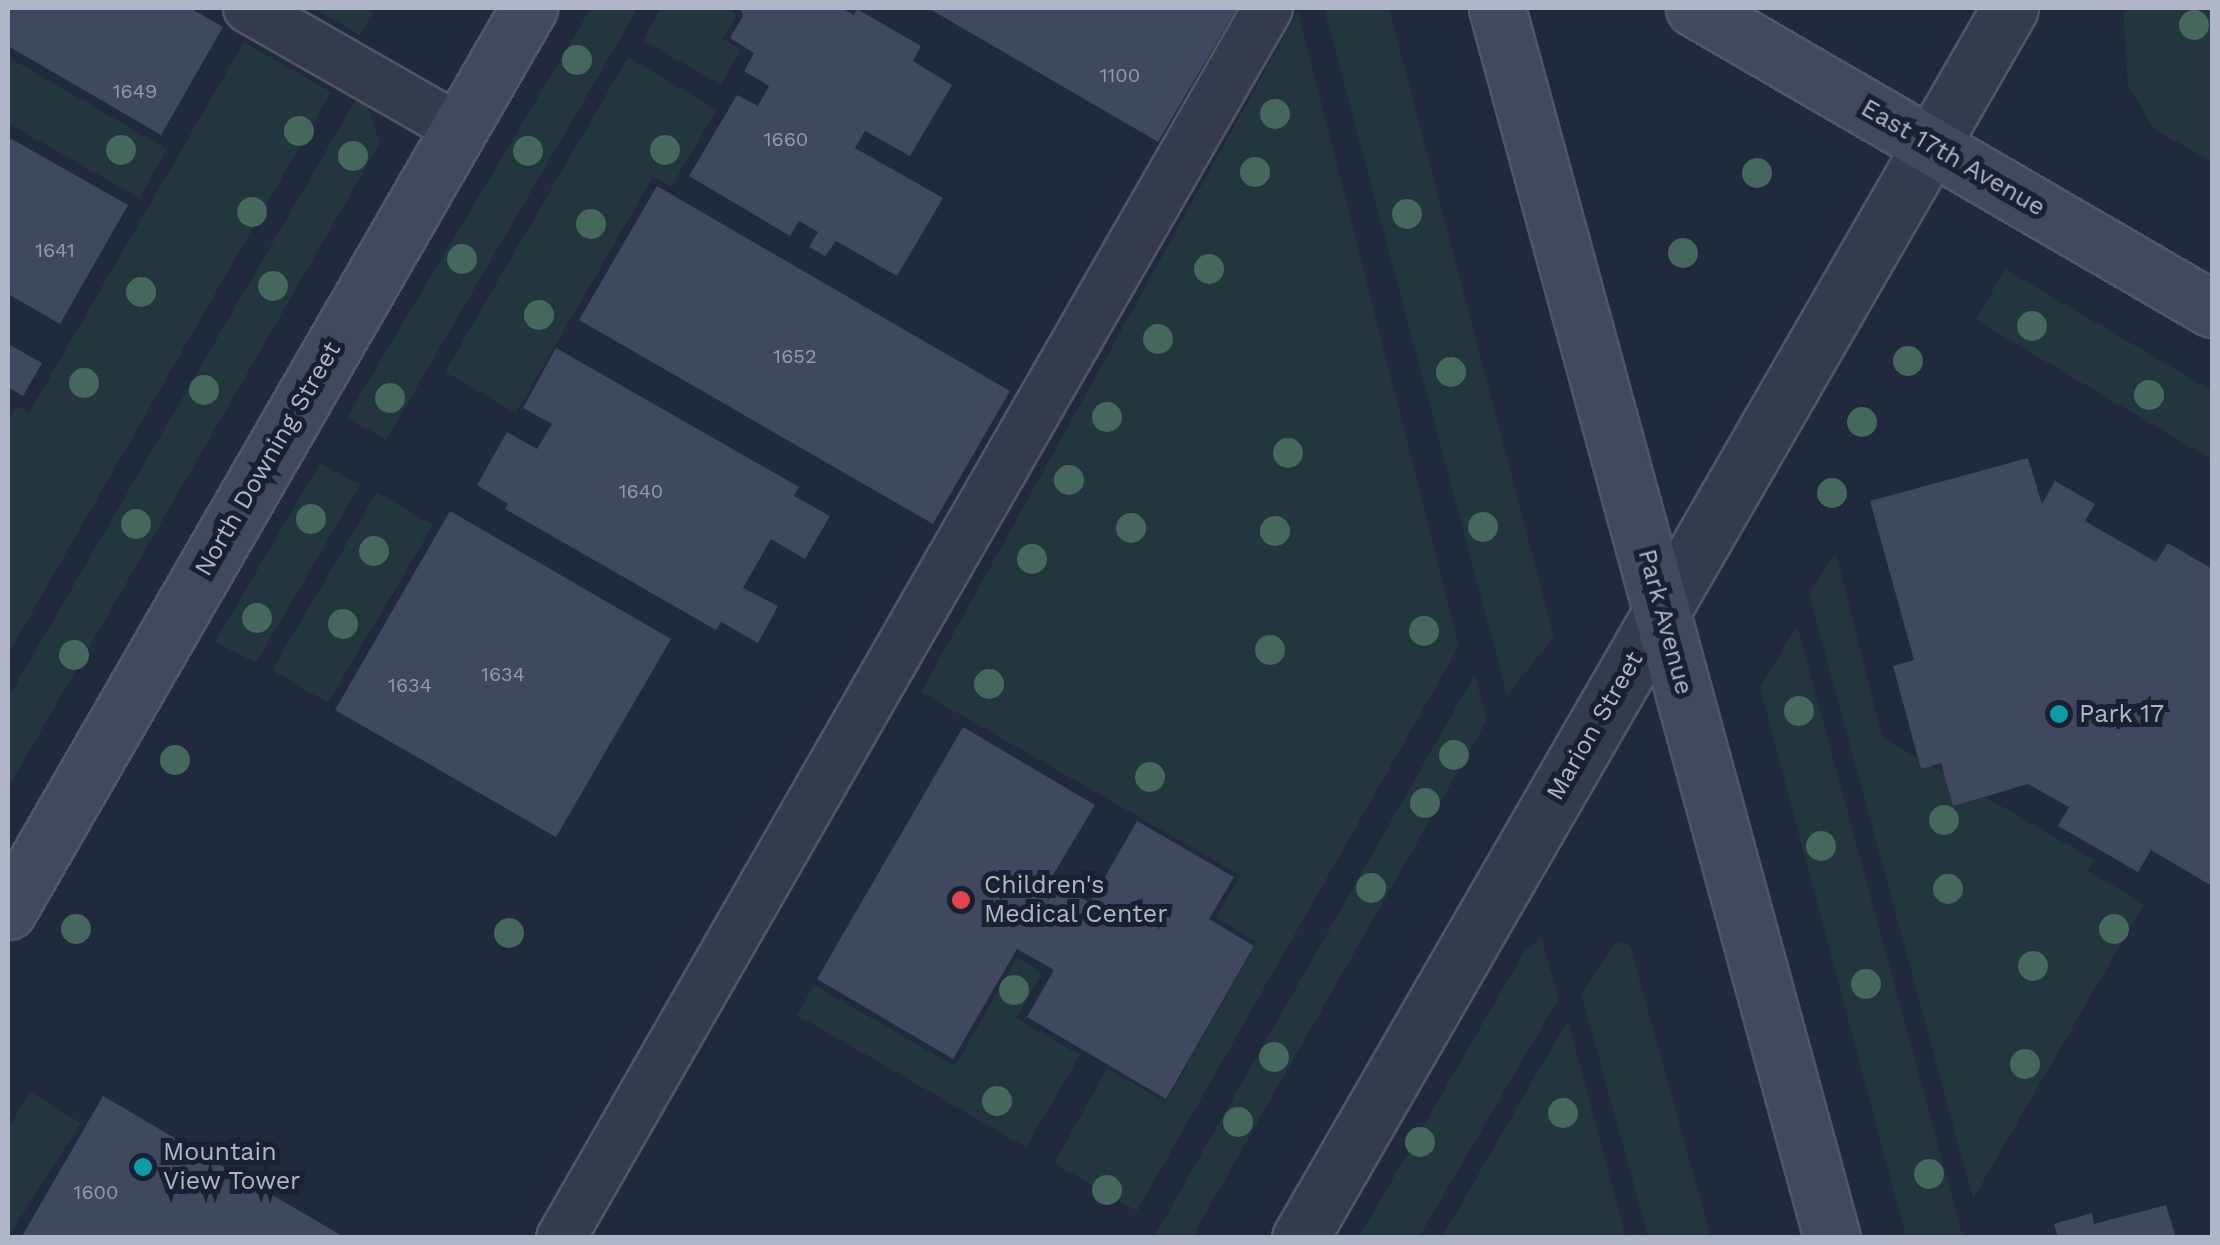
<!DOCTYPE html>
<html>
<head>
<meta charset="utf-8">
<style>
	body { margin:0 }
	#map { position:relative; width:2220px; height:1245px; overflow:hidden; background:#21293c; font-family:"Work Sans",sans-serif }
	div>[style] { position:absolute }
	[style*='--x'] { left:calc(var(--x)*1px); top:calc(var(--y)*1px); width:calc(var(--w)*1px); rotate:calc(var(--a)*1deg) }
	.green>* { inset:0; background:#23363d }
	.building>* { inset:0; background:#3f485e }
	.roads { filter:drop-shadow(2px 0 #505666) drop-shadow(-2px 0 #505666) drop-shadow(0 2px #505666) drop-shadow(0 -2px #505666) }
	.lane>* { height:48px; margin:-24px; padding:0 24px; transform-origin:24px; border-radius:24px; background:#353b4c }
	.street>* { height:55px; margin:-27.5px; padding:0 27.5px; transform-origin:27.5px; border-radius:27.5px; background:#353b4c }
	.secondary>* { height:55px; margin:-27.5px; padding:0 27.5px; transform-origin:27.5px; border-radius:27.5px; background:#42495f }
	.trees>* { width:30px; height:30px; margin:-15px; border-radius:50%; background:#46675d }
	.dots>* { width:28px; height:28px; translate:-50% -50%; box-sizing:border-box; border:5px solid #1a2030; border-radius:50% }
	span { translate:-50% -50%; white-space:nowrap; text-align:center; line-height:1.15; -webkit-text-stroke:10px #1a2030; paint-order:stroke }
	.number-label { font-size:20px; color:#949aae }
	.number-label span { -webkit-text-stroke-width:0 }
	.street-label { font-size:25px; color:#b0b6c8 }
	.poi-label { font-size:25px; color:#b0b6c8 }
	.left { translate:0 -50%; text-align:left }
	.frame { position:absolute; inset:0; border:10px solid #b0b6c8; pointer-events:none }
</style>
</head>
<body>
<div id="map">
	<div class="green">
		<div style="clip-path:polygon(313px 8px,375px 8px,360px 35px)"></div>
		<div style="clip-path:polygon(591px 8px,638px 8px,386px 440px,347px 417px)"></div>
		<div style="clip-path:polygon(661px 8px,731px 8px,736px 16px,723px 39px,741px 50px,721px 85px,643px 40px)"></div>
		<div style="clip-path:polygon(1324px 8px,1389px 8px,1554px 637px,1507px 695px)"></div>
		<div style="clip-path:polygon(2123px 8px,2212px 8px,2212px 162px,2154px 129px,2128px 86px)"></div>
		<div style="clip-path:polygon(1298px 11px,1459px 646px,1137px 1211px,1054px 1163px,1107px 1069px,1166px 1102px,1257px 942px,1216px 918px,1240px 875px,921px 692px)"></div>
		<div style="clip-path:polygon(244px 42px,331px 92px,8px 654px,8px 422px,17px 406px,29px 413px)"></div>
		<div style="clip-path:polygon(8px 57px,167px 149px,139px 198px,8px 123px)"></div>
		<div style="clip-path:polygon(628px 57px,717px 110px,671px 187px,653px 177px,516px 413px,445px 372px)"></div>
		<div style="clip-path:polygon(362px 89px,380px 143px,8px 788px,8px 698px)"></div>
		<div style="clip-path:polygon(2005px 269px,2212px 391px,2212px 460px,1976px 320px)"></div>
		<div style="clip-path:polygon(320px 463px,360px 485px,256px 663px,215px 642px)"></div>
		<div style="clip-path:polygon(377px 492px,433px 525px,328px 703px,272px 670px)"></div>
		<div style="clip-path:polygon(1836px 553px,1882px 737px,2094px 860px,2088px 871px,2144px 904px,1973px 1199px,1809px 594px)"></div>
		<div style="clip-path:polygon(1797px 625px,1963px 1237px,1906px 1237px,1760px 688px)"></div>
		<div style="clip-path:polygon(1475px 674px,1487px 720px,1192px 1237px,1154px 1237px)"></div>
		<div style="clip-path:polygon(1541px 938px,1559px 998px,1419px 1237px,1359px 1237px,1524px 952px)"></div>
		<div style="clip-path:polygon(1616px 941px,1630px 945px,1711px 1237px,1648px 1237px,1581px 993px)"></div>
		<div style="clip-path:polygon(1017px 958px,1042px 972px,1016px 1018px,1080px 1055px,1026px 1147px,797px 1015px,814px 985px,955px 1066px)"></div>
		<div style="clip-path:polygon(1568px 1020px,1626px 1237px,1442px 1237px)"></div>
		<div style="clip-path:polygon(30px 1092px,81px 1123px,8px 1237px,8px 1129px)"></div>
	</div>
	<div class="building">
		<div style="clip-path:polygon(8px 8px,190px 8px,223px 27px,161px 135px,8px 46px)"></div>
		<div style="clip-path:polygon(740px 8px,841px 8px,854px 15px,857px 9px,921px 46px,913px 61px,952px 85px,910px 156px,865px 131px,855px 148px,943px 198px,897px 276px,836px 241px,825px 256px,809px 247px,818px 232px,799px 221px,790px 236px,689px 176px,737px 95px,758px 106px,769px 86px,744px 71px,754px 53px,730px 38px,743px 16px)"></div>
		<div style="clip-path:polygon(928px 8px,1237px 8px,1158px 142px)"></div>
		<div style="clip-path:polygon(8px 137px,128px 205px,60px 324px,8px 294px)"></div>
		<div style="clip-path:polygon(657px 186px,1010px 391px,933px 524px,579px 320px)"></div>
		<div style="clip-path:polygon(8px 344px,42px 363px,23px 396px,8px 387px)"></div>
		<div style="clip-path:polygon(556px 348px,799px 487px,794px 496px,830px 516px,805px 559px,771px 539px,743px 588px,778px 606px,758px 643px,721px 622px,716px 630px,505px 509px,508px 504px,477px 485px,507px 432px,537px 449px,552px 424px,523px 408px)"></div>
		<div style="clip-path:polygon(2028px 458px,2042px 504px,2055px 481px,2095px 504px,2085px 521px,2156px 562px,2168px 543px,2212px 569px,2212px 886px,2151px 850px,2138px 872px,2058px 826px,2069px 807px,2028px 784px,1953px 806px,1941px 763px,1921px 769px,1893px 666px,1914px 660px,1870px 501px)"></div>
		<div style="clip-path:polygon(450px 511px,671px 639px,556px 837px,335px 710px)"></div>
		<div style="clip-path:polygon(963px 727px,1095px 805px,1050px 880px,1090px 903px,1137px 821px,1234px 877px,1209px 919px,1254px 946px,1166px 1099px,1027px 1017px,1054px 970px,1017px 949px,953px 1059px,817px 979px)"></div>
		<div style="clip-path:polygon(103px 1096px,346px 1238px,21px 1238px)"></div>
		<div style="clip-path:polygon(2166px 1205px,2176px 1238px,2058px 1238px,2054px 1224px,2092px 1213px,2094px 1224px)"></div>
	</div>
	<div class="roads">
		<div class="lane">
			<div style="--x:248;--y:8;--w:243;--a:29.8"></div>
			<div style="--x:561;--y:1238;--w:1419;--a:-60.11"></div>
		</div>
		<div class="street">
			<div style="--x:1300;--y:1238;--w:1420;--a:-60"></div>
		</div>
		<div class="secondary">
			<div style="--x:1497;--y:8;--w:1275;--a:74.76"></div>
			<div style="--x:1694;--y:8;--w:599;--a:30.16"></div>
			<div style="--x:8;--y:911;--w:1043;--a:-60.02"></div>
		</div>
	</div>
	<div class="trees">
		<div style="left:2194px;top:25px"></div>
		<div style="left:577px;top:60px"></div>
		<div style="left:1275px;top:114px"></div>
		<div style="left:299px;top:131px"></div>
		<div style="left:121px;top:150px"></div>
		<div style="left:665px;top:150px"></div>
		<div style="left:528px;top:151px"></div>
		<div style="left:353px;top:156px"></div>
		<div style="left:1255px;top:172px"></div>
		<div style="left:1757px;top:173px"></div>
		<div style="left:252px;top:212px"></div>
		<div style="left:1407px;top:214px"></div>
		<div style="left:591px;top:224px"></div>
		<div style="left:1683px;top:253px"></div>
		<div style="left:462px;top:259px"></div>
		<div style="left:1209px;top:269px"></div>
		<div style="left:273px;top:286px"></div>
		<div style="left:141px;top:292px"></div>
		<div style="left:539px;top:315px"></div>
		<div style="left:2032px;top:326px"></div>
		<div style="left:1158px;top:339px"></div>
		<div style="left:1908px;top:361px"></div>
		<div style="left:1451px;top:372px"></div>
		<div style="left:84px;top:383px"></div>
		<div style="left:204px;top:390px"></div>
		<div style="left:2149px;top:395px"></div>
		<div style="left:390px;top:398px"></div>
		<div style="left:1107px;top:417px"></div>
		<div style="left:1862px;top:422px"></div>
		<div style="left:1288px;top:453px"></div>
		<div style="left:1069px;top:480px"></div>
		<div style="left:1832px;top:493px"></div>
		<div style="left:311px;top:519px"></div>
		<div style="left:136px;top:524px"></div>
		<div style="left:1483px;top:527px"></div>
		<div style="left:1131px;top:528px"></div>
		<div style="left:1275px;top:531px"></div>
		<div style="left:374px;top:551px"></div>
		<div style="left:1032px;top:559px"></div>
		<div style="left:257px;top:618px"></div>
		<div style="left:343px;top:624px"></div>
		<div style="left:1424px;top:631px"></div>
		<div style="left:1270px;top:650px"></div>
		<div style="left:74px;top:655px"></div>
		<div style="left:989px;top:684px"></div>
		<div style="left:1799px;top:711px"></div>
		<div style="left:1454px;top:755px"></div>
		<div style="left:175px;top:760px"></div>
		<div style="left:1150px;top:777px"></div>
		<div style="left:1425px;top:803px"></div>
		<div style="left:1944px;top:820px"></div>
		<div style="left:1821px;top:846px"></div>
		<div style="left:1371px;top:888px"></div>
		<div style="left:1948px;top:889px"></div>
		<div style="left:76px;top:929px"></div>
		<div style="left:2114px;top:929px"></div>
		<div style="left:509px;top:933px"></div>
		<div style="left:2033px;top:966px"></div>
		<div style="left:1866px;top:984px"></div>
		<div style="left:1014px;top:990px"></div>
		<div style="left:1274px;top:1057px"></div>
		<div style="left:2025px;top:1064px"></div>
		<div style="left:997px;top:1101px"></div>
		<div style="left:1563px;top:1113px"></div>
		<div style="left:1238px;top:1122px"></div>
		<div style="left:1420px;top:1142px"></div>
		<div style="left:1929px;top:1174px"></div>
		<div style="left:1107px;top:1190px"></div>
	</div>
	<div class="dots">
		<div style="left:2059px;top:714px;background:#0f9aa8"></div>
		<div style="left:961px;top:900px;background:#e0444e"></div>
		<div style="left:143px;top:1167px;background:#0f9aa8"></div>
	</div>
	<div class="number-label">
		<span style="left:1120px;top:75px">1100</span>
		<span style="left:135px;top:91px">1649</span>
		<span style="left:786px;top:139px">1660</span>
		<span style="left:55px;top:250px">1641</span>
		<span style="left:795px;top:356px">1652</span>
		<span style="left:641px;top:491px">1640</span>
		<span style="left:503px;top:674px">1634</span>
		<span style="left:410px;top:685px">1634</span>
		<span style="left:96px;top:1192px">1600</span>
	</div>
	<div class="street-label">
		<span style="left:1953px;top:158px;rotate:30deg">East 17th Avenue</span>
		<span style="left:268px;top:459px;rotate:-60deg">North Downing Street</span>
		<span style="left:1665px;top:622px;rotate:75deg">Park Avenue</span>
		<span style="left:1595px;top:726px;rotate:-60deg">Marion Street</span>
	</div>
	<div class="poi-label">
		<span class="left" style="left:2079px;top:714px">Park 17</span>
		<span class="left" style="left:984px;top:900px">Children's<br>Medical Center</span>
		<span class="left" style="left:163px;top:1167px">Mountain<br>View Tower</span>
	</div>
	<div class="frame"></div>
</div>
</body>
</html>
